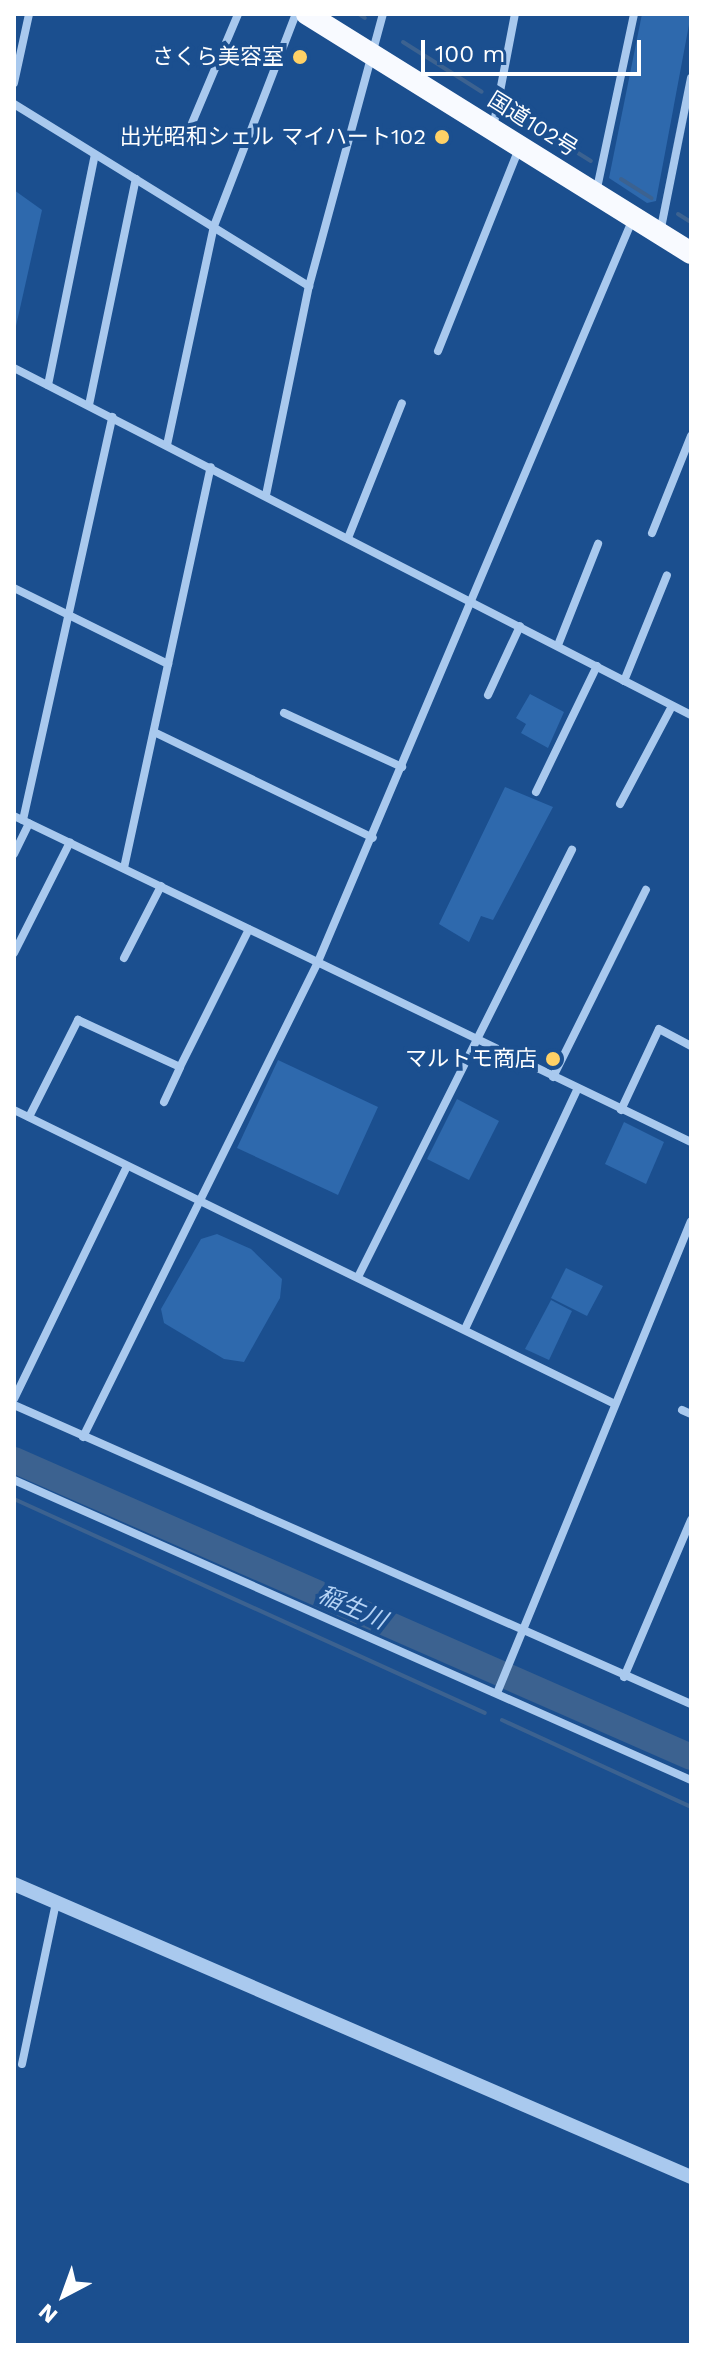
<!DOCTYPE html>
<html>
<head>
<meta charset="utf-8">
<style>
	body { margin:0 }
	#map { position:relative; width:705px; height:2359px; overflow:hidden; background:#1b4f8f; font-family:"Work Sans","Noto Sans JP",sans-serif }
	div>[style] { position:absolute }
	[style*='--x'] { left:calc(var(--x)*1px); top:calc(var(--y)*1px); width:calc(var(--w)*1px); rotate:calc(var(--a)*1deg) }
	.green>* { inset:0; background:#2e69ad }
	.stream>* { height:4px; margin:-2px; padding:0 2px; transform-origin:2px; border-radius:2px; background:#3c6290 }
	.river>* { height:26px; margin:-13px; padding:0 13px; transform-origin:13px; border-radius:13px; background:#3c6290 }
	.minor>* { height:8px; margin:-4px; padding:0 4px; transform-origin:4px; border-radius:4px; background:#a9c9ee }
	.tertiary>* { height:14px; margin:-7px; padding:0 7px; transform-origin:7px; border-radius:7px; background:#a9c9ee }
	.trunk>* { height:22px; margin:-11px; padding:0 11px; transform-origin:11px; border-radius:11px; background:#f8faff }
	.dots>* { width:22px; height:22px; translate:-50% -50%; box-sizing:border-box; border:4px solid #1b4f8f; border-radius:50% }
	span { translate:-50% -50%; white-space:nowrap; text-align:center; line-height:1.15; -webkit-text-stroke:8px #1b4f8f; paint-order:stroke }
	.poi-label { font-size:22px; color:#fff }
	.right { translate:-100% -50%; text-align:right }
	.street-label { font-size:22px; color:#fff }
	.water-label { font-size:24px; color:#b5d3f5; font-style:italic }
	.frame { position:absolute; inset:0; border:16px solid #fff; pointer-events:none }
	.north { position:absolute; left:24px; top:2255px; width:80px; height:80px; -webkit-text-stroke:6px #1b4f8f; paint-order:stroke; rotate:221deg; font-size:22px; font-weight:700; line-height:32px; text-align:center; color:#fff }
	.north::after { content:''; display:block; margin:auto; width:28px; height:36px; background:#fff; clip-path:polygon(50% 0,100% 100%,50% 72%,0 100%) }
	.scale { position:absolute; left:421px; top:40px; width:220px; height:36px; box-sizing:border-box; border:4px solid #fff; border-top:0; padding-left:10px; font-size:24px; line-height:28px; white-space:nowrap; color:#fff; -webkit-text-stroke:6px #1b4f8f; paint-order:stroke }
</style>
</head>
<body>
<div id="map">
	<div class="green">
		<div style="clip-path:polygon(642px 14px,691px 14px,656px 201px,647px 203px,609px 178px)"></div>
		<div style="clip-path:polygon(14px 190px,42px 210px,14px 335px)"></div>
		<div style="clip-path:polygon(530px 694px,564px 712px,548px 748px,521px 733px,526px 724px,516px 718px)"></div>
		<div style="clip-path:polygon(505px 787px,553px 807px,493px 920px,481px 916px,469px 942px,439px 924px)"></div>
		<div style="clip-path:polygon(278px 1060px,378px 1107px,338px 1195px,237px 1148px)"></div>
		<div style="clip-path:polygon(457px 1099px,499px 1121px,469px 1180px,427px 1159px)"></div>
		<div style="clip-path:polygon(624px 1122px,664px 1142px,646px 1184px,605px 1164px)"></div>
		<div style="clip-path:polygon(217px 1234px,251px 1249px,282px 1279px,280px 1298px,244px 1362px,224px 1359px,164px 1323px,161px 1309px,201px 1239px)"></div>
		<div style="clip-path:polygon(566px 1268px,603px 1286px,587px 1316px,551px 1298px)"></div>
		<div style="clip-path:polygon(551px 1300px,572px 1311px,549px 1360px,525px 1349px)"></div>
	</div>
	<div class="stream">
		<div style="--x:359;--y:14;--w:7;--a:34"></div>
		<div style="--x:403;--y:42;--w:93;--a:32.3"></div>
		<div style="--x:517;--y:115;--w:87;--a:31.9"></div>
		<div style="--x:621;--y:179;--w:36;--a:32"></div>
		<div style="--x:678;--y:214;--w:15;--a:32"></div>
		<div style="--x:14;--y:1499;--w:517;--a:24.43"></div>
		<div style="--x:502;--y:1720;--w:208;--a:24.7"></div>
	</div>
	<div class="river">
		<div style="--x:14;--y:1460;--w:739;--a:23.69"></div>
	</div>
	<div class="minor">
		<div style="--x:14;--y:83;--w:71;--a:-77.7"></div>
		<div style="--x:14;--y:104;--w:347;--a:31.7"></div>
		<div style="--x:493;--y:128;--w:116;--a:-79.1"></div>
		<div style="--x:184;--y:142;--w:139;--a:-67.1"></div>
		<div style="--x:596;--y:193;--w:183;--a:-78"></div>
		<div style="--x:660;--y:233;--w:158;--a:-78.7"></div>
		<div style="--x:438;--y:351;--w:219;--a:-68.2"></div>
		<div style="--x:14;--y:368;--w:761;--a:27.14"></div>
		<div style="--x:48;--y:385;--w:235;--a:-78.5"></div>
		<div style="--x:89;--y:405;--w:231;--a:-78.3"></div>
		<div style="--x:167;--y:445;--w:224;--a:-77.9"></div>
		<div style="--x:214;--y:226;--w:227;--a:-68.9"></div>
		<div style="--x:266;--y:495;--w:213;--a:-78.4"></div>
		<div style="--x:309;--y:286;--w:282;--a:-74.8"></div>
		<div style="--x:652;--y:533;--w:105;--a:-68.1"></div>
		<div style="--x:348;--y:538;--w:145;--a:-68.2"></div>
		<div style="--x:14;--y:588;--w:172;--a:26.3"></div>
		<div style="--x:558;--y:645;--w:109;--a:-68.4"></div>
		<div style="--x:624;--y:681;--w:114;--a:-67.9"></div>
		<div style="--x:488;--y:695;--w:76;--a:-65.1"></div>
		<div style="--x:284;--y:713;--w:130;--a:24.6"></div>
		<div style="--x:154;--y:732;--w:243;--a:25.8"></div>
		<div style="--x:536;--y:792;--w:140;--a:-64.2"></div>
		<div style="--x:620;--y:804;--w:111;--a:-62"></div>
		<div style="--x:14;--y:816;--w:751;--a:25.71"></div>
		<div style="--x:23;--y:820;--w:413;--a:-77.5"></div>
		<div style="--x:14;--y:854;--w:34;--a:-64"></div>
		<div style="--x:124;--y:868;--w:410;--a:-77.8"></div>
		<div style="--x:14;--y:953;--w:124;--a:-63.2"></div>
		<div style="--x:124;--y:958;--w:81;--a:-62.8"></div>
		<div style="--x:553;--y:1077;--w:209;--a:-63.6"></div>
		<div style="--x:164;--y:1102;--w:38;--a:-65"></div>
		<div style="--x:14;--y:1110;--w:667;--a:26.07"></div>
		<div style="--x:621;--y:1110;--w:89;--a:-64.9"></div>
		<div style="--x:659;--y:1029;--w:36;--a:28"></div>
		<div style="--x:29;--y:1117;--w:109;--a:-63.2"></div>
		<div style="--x:78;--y:1020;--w:112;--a:24.7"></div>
		<div style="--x:180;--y:1067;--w:154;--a:-63.4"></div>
		<div style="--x:358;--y:1277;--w:478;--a:-63.4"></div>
		<div style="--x:465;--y:1329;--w:266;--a:-64.9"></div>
		<div style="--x:14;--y:1399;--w:259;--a:-64.1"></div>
		<div style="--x:14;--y:1405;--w:740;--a:23.83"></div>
		<div style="--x:682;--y:1410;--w:10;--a:24"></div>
		<div style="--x:83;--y:1437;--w:528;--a:-63.68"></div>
		<div style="--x:317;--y:964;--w:807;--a:-67.03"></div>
		<div style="--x:14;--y:1480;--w:740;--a:23.9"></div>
		<div style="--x:624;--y:1677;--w:171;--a:-66.9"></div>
		<div style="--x:497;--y:1693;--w:510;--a:-67.66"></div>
		<div style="--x:22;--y:2064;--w:166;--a:-78.1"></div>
	</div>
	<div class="tertiary">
		<div style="--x:14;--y:1884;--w:738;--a:23.4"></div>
	</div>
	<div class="trunk">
		<div style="--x:307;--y:14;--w:452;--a:31.9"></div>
	</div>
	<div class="dots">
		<div style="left:300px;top:57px;background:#ffd166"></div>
		<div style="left:442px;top:137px;background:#ffd166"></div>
		<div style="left:553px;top:1059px;background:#ffd166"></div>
	</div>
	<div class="poi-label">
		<span class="right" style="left:284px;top:57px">さくら美容室</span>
		<span class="right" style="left:426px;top:137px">出光昭和シェル マイハート102</span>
		<span class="right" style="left:537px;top:1059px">マルトモ商店</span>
	</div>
	<div class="street-label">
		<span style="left:533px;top:124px;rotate:32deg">国道102号</span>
	</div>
	<div class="water-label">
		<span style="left:352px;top:1608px;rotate:24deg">稲生川</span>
	</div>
	<div class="frame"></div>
	<div class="north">N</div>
	<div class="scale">100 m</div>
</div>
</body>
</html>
